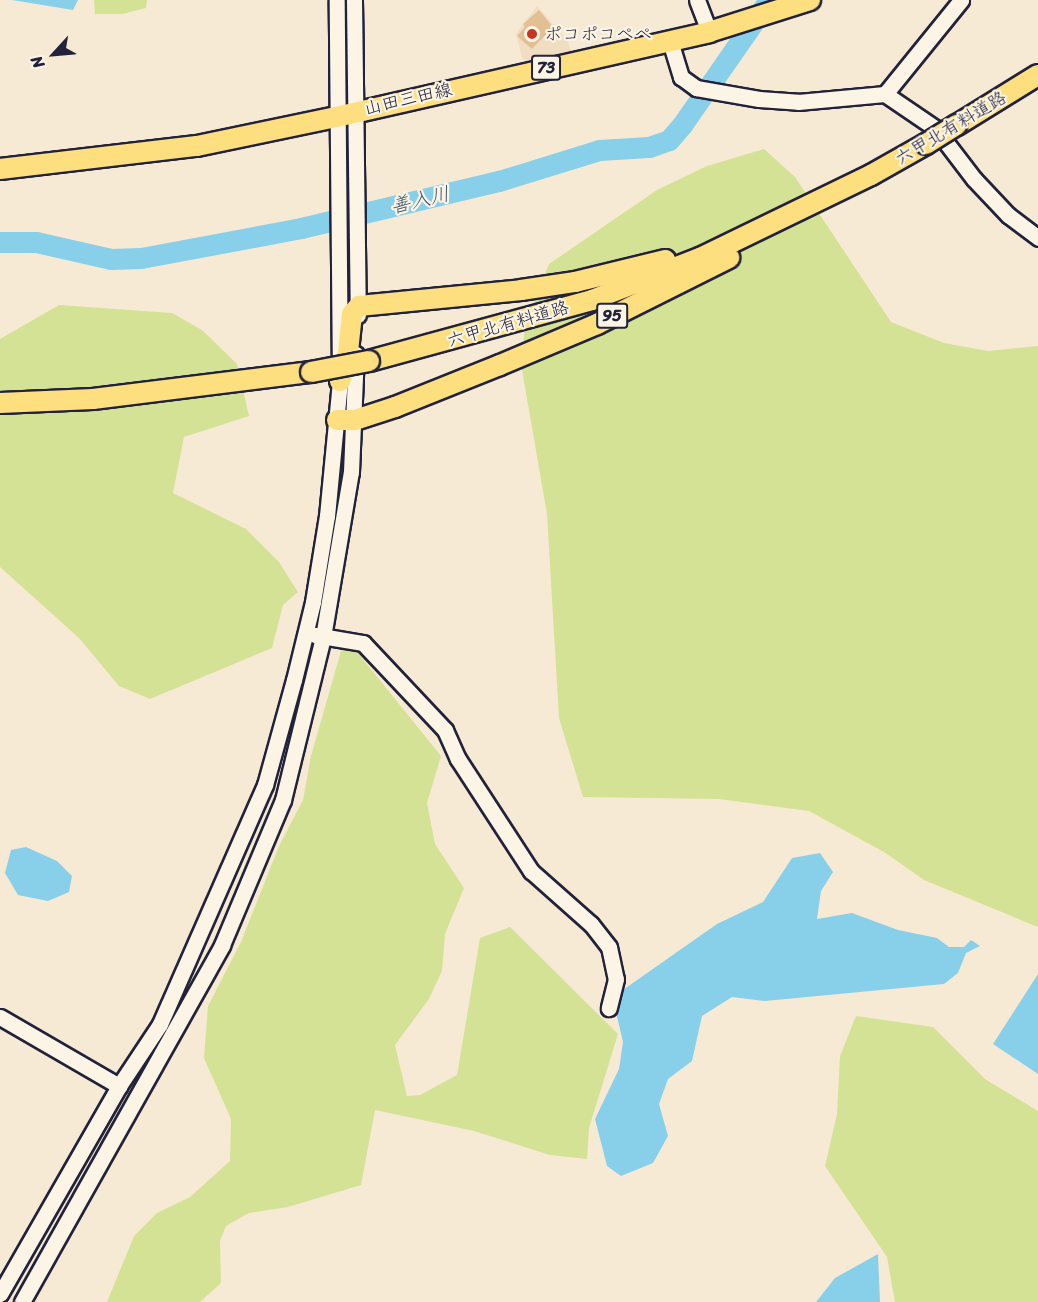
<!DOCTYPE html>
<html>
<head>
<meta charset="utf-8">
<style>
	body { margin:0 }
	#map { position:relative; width:1038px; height:1302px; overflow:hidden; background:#f7ead5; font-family:Sriracha,"Klee One",sans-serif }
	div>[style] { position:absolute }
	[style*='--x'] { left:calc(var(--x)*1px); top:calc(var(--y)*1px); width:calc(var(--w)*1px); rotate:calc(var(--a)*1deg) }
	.built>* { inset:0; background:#f1ddc2 }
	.green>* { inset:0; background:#d4e295 }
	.water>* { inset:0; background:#88cfe9 }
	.river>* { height:21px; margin:-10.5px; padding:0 10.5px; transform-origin:10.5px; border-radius:10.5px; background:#88cfe9 }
	.building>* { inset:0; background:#e2c094 }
	.roads { filter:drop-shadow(2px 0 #22223b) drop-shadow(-2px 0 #22223b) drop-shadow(0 2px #22223b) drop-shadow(0 -2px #22223b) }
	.minor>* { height:15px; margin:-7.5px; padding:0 7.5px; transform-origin:7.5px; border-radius:7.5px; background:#fcf5e5 }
	.major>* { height:20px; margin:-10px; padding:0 10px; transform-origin:10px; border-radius:10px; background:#fedf80 }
	.bridges { filter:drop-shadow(2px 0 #22223b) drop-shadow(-2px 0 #22223b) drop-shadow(0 2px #22223b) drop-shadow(0 -2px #22223b) }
	.major-bridge>* { height:20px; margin:-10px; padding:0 10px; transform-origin:10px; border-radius:10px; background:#fedf80 }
	.dots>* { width:16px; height:16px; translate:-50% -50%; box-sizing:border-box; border:3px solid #fcf5e5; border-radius:50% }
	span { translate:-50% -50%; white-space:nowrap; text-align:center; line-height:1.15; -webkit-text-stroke:4.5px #fcf5e5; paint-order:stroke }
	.shield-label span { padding:2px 4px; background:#fcf5e5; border:2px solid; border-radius:4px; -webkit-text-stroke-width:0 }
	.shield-label { font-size:16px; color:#22223b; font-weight:700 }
	.poi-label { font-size:18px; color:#22223b }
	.left { translate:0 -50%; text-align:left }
	.street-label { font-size:18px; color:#22223b }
	.water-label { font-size:20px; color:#41566f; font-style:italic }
	.north { position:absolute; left:24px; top:24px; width:60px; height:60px; -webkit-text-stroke:4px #fcf5e5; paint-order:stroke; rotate:244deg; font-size:16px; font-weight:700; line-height:24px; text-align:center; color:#22223b }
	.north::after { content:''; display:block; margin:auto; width:21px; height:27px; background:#22223b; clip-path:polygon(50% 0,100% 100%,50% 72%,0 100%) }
</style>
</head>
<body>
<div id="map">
	<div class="built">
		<div style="clip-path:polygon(537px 6px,567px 40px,572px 53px,528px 62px,522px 58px,516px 34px)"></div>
	</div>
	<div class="green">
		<div style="clip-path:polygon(94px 0,147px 0,146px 8px,122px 14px,95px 14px)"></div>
		<div style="clip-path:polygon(764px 149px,795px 177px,891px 322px,944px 343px,988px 351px,1038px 346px,1038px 927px,924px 880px,884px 852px,809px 811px,719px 799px,583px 797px,559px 718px,547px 514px,521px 364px,525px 327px,549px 264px,657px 190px,707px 166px)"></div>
		<div style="clip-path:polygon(59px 305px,172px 313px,202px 330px,237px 364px,249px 416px,184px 437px,173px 493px,246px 529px,279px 562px,298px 592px,283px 605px,272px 648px,150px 699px,119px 686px,79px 638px,0 567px,0 339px)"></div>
		<div style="clip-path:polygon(345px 637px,441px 756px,427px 803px,435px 844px,464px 888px,445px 934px,442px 971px,429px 999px,395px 1045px,407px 1096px,420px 1095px,457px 1075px,480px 938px,510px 927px,618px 1034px,589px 1128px,587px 1159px,550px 1155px,474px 1131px,375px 1110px,361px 1185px,288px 1207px,249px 1213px,226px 1226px,220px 1241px,221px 1283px,200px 1302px,107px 1302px,134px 1236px,157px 1213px,190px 1197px,230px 1161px,231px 1119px,204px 1058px,208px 1006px,241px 942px,279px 846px,303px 800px,311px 756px)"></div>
		<div style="clip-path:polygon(856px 1016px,933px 1027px,985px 1079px,1038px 1111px,1038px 1302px,895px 1302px,887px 1257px,825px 1166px,837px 1114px,840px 1056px)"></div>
	</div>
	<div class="water">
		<div style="clip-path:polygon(12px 0,78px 0,73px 10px)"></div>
		<div style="clip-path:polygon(26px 847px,57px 861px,72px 876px,69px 892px,48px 901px,18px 895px,5px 873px,11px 850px)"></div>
		<div style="clip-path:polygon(820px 853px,833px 872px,821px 891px,817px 919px,852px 913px,898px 930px,937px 938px,949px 947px,964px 947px,971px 940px,980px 946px,966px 953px,958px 973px,944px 984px,765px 1001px,732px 997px,702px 1016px,692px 1061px,668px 1079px,659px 1104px,668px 1136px,653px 1163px,621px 1176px,607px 1166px,595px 1119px,619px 1069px,623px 1042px,616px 1012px,620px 992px,717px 924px,763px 902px,792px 858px)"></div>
		<div style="clip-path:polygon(1038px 974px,1038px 1074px,993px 1044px)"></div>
		<div style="clip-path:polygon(878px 1254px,880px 1302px,816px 1302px,835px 1278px)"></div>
	</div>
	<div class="river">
		<div style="--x:0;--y:242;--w:36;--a:0"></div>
		<div style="--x:36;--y:242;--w:77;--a:12.8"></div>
		<div style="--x:111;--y:259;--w:30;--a:-2"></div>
		<div style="--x:141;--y:258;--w:163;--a:-10.6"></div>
		<div style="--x:301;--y:228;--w:204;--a:-13.4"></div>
		<div style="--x:499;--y:181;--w:105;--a:-17.2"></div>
		<div style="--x:599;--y:150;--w:50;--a:-3.4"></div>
		<div style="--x:649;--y:147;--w:21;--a:-19"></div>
		<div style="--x:669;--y:140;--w:20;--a:-49"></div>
		<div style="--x:682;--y:125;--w:152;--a:-55.2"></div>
	</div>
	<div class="building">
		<div style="clip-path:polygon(539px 10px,553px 27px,532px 49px,517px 36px,525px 27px,523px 24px)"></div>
	</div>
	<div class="roads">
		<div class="minor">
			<div style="--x:354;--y:0;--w:315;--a:89.3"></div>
			<div style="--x:697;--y:0;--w:34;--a:69"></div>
			<div style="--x:670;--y:41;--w:38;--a:73"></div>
			<div style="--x:681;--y:77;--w:19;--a:36"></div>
			<div style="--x:696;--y:88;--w:64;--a:9.9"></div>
			<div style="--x:759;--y:99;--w:39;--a:4"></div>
			<div style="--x:798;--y:102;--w:87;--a:-5.3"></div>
			<div style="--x:885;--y:94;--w:60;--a:34.2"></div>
			<div style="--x:935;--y:128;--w:64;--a:52.6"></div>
			<div style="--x:974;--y:179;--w:50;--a:46.6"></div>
			<div style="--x:1008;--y:215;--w:38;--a:37"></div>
			<div style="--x:885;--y:94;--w:121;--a:-51"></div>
			<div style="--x:315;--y:635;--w:49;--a:9.5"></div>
			<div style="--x:363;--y:643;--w:120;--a:46.7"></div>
			<div style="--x:445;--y:730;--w:32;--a:66"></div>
			<div style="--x:458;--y:759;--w:134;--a:56.9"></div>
			<div style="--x:531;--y:871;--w:80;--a:41.5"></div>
			<div style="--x:591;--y:924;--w:29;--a:52"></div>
			<div style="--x:609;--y:947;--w:33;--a:78"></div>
			<div style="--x:616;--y:979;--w:30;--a:104"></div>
			<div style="--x:0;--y:1017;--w:138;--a:30.1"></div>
			<div style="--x:0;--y:1294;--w:240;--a:-60.2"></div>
			<div style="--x:119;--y:1086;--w:74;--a:-56.5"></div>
			<div style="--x:160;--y:1024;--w:261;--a:-66.3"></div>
			<div style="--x:265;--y:785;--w:109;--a:-74.6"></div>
			<div style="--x:294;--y:680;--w:80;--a:-76.3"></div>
			<div style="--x:313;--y:602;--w:87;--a:-80.8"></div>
			<div style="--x:327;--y:516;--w:136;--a:-84.5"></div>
			<div style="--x:340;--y:381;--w:381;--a:-90.5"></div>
			<div style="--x:22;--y:1302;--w:409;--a:-60.7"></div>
			<div style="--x:222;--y:945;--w:157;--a:-67.2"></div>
			<div style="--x:283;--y:800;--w:168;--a:-76.2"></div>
			<div style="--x:323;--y:637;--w:167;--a:-80.4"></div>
			<div style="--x:351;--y:472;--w:118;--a:-87.6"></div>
		</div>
		<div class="major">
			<div style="--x:957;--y:125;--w:95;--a:-31.7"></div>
			<div style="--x:0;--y:169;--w:198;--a:-6.7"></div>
			<div style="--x:197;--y:146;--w:142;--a:-11.8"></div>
			<div style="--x:336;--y:117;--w:383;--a:-12.8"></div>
			<div style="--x:709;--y:32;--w:106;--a:-17.6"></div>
			<div style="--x:369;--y:361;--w:231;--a:-15.3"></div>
			<div style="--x:592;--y:300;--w:116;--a:-21.3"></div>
			<div style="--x:700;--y:258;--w:190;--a:-25.9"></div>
			<div style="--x:871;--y:175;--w:63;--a:-29.4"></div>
			<div style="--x:340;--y:381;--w:21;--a:-71"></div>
			<div style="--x:347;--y:361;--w:47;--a:-83.9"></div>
			<div style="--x:352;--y:314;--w:11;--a:-49"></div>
			<div style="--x:359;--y:306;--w:163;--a:-5.6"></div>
			<div style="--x:521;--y:290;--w:55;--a:-8.4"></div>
			<div style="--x:575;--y:282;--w:93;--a:-13.7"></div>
			<div style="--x:0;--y:403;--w:93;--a:-2.5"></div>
			<div style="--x:93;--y:399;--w:220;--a:-7.1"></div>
			<div style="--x:337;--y:420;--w:18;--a:0"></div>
			<div style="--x:355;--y:420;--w:42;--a:-18"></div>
			<div style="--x:395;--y:407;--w:113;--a:-21.8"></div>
			<div style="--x:500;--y:365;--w:105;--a:-22.9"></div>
			<div style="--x:597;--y:324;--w:148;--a:-26.6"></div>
		</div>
	</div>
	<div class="bridges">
		<div class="major-bridge">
			<div style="--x:926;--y:144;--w:36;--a:-32"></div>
			<div style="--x:311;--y:372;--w:59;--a:-10.7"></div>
		</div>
	</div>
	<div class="dots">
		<div style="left:532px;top:34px;background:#c8321e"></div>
	</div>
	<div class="shield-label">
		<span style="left:546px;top:68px">73</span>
		<span style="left:612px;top:316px">95</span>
	</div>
	<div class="poi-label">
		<span class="left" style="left:544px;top:34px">ポコポコぺぺ</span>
	</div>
	<div class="street-label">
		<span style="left:408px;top:99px;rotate:-13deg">山田三田線</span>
		<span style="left:951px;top:128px;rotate:-31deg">六甲北有料道路</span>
		<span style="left:508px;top:324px;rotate:-16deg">六甲北有料道路</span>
	</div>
	<div class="water-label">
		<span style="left:420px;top:200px;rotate:-13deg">善入川</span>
	</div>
	<div class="north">N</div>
</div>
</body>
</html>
